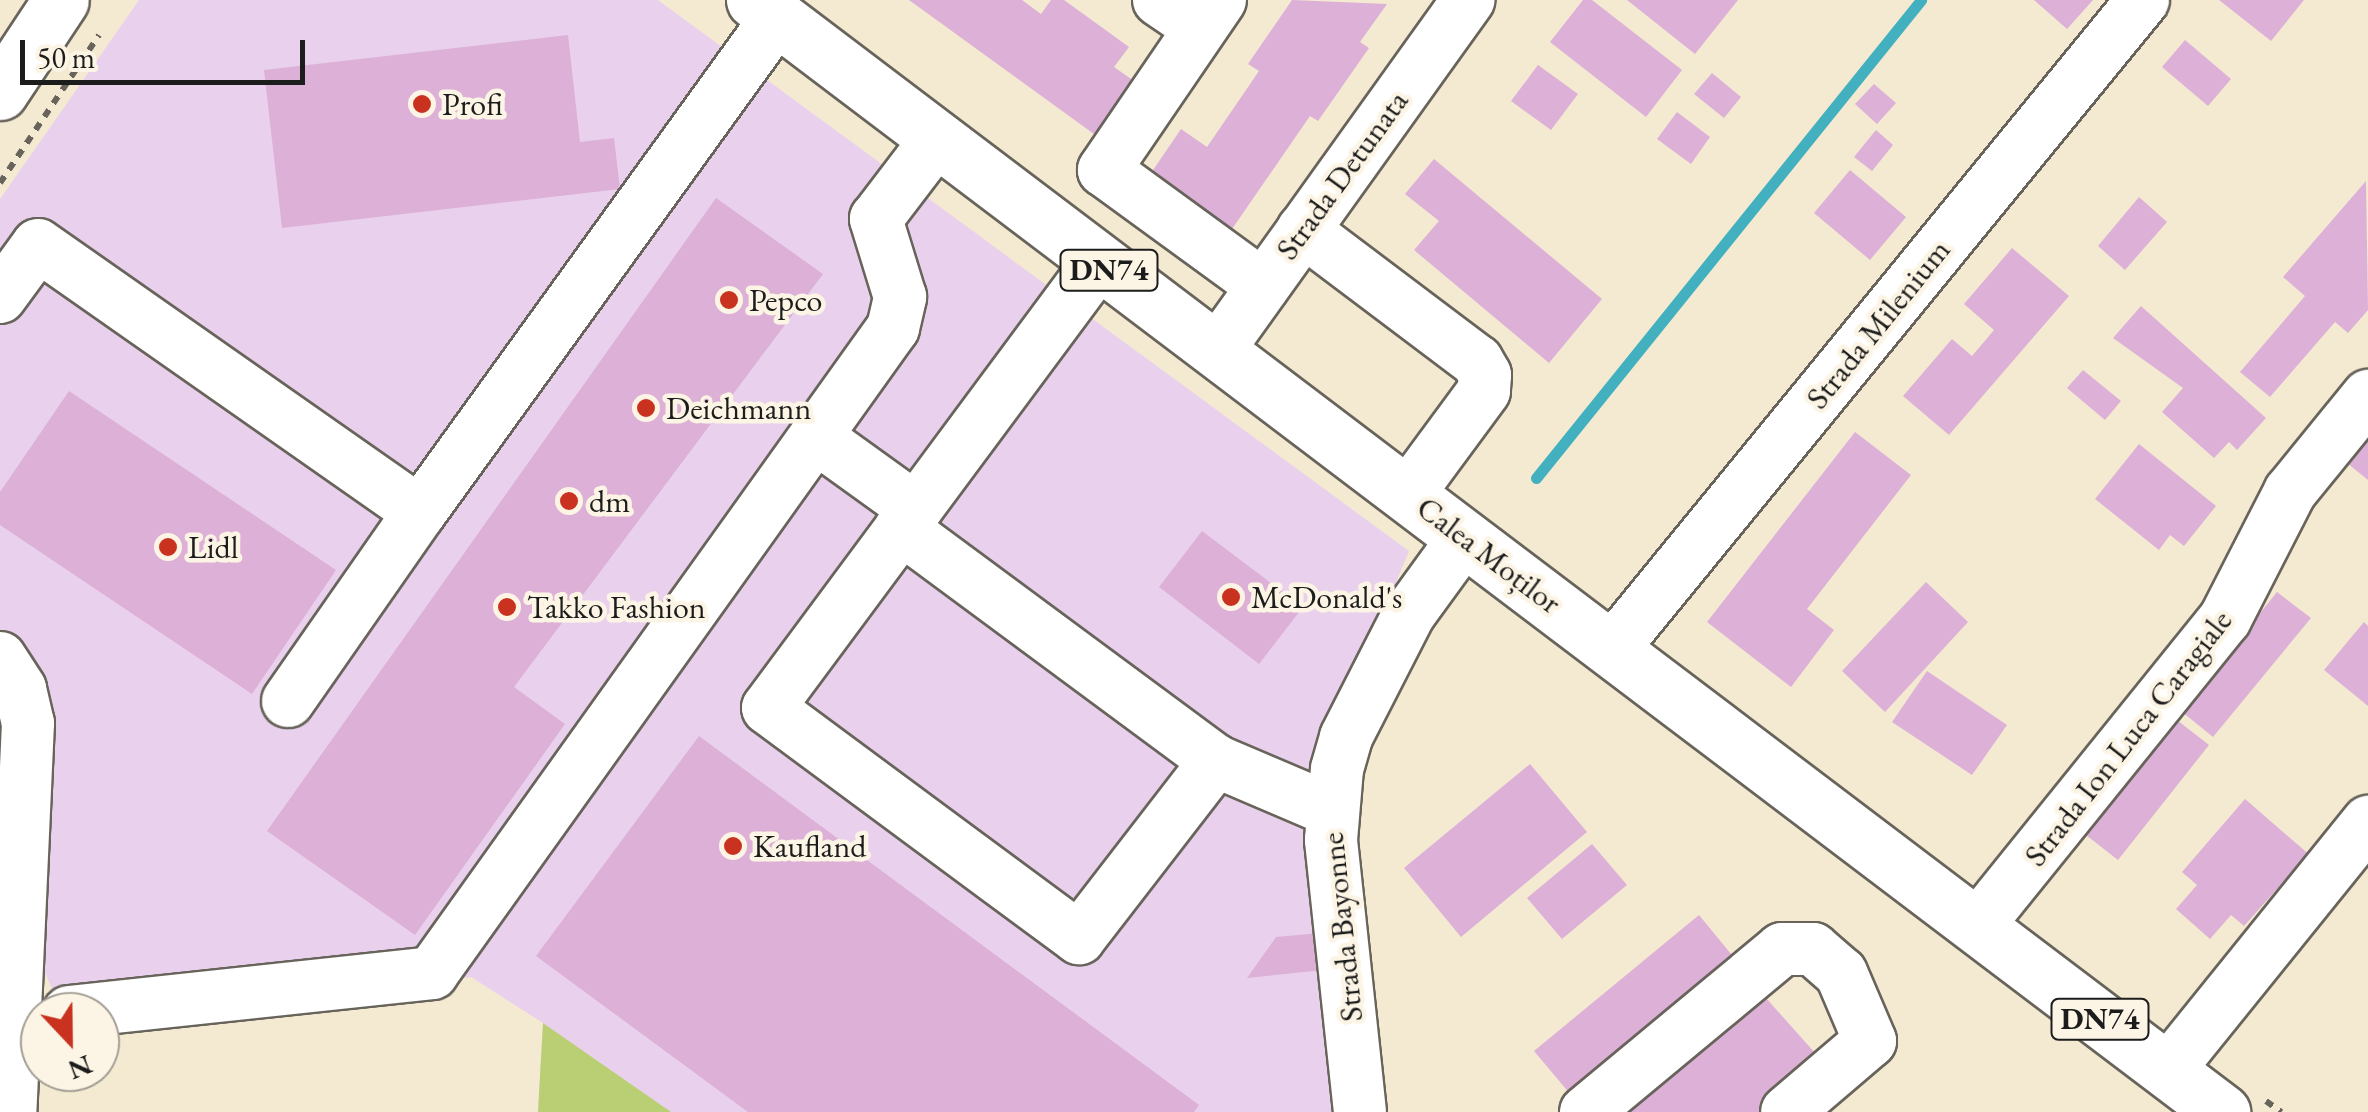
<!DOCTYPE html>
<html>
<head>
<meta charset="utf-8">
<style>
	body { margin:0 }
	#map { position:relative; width:2368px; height:1112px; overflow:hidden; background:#f4ead1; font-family:"EB Garamond",serif }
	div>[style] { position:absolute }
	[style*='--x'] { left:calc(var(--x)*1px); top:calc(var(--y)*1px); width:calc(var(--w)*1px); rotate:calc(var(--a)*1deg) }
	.built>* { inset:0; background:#e9d1ed }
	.green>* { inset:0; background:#bacf73 }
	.stream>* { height:11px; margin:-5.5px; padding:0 5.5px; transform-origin:5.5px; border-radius:5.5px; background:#42b0be }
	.building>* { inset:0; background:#ddb0d7 }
	.path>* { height:6px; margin-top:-3px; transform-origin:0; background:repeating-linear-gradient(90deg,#68645b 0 8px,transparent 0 16px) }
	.roads { filter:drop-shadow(2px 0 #68645b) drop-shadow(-2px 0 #68645b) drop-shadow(0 2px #68645b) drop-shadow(0 -2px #68645b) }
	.minor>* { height:52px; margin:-26px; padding:0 26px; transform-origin:26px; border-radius:26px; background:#fff }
	.major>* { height:55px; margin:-27.5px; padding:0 27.5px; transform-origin:27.5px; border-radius:27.5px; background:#fff }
	.dots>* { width:28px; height:28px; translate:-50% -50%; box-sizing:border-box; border:5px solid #fcf5e5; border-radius:50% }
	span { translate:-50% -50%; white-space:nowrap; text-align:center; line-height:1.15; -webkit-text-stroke:9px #fcf5e5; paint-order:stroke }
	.shield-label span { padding:2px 8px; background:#fcf5e5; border:2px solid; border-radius:8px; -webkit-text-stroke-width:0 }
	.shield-label { font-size:30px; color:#1c1c1c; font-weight:700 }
	.poi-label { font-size:32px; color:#1c1c1c }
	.left { translate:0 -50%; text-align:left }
	.street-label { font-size:32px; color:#1c1c1c }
	.north { position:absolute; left:20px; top:992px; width:100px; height:100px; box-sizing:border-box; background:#fcf5e5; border:2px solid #a29e95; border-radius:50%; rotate:158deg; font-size:28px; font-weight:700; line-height:40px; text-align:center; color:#1c1c1c }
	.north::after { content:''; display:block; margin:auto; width:35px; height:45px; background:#c8321e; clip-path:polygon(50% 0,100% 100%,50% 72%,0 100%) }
	.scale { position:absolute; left:20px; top:40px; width:285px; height:45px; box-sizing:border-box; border:5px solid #1c1c1c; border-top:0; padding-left:12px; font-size:30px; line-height:35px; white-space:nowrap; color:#1c1c1c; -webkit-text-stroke:8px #fcf5e5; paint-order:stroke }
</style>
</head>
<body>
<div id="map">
	<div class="built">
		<div style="clip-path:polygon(139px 0,658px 0,1409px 551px,1321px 762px,1339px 1112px,538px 1112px,543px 1023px,471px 977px,118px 1018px,53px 991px,31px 941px,33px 678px,0 631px,0 199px)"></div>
	</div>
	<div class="green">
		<div style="clip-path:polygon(543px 1023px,671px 1112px,538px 1112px)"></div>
	</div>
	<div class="stream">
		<div style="--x:1536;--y:478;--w:614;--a:-51.15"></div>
	</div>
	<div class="building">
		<div style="clip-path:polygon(909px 0,1022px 0,1041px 14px,1051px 0,1064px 0,1129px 47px,1114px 67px,1144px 88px,1105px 142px)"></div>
		<div style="clip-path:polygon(1292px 0,1387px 4px,1360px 42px,1369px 48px,1318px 121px,1310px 116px,1230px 232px,1149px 176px,1181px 129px,1207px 147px,1259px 71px,1248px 64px)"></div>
		<div style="clip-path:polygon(1583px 0,1592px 0,1682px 70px,1646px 117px,1550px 42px)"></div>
		<div style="clip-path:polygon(1627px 0,1738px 0,1695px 54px)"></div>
		<div style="clip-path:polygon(2034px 0,2093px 0,2067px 29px)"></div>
		<div style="clip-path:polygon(2219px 0,2304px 0,2271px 41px)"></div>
		<div style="clip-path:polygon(568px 35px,580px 142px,614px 138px,620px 189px,282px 228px,264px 70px)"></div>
		<div style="clip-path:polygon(2185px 40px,2231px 79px,2208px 106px,2162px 67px)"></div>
		<div style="clip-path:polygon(1538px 65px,1578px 94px,1551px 130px,1511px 101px)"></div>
		<div style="clip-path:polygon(1712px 73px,1741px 97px,1724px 118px,1694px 94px)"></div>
		<div style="clip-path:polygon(1874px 84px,1896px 103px,1877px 124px,1855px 104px)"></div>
		<div style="clip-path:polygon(1677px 112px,1710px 137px,1691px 164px,1657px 139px)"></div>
		<div style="clip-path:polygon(1876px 130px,1893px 145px,1872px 171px,1854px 157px)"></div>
		<div style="clip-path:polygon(1434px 159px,1602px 299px,1549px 363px,1414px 250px,1439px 221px,1405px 194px)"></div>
		<div style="clip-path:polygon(1850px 170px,1906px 217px,1870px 260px,1814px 213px)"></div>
		<div style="clip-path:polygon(2366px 181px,2368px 310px,2348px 333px,2335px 322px,2270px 397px,2240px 372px,2305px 296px,2283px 277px)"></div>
		<div style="clip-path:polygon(2139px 197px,2167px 222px,2125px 270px,2098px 246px)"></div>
		<div style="clip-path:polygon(716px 198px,823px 274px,514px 687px,565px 724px,415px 935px,267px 831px)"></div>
		<div style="clip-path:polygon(2012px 248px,2069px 296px,1949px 435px,1903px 396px,1952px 339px,1972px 356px,1994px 330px,1964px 304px)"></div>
		<div style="clip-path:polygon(2141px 306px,2266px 418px,2237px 450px,2229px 442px,2214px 458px,2162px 412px,2183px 388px,2113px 338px)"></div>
		<div style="clip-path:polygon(2083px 370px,2121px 401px,2105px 420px,2067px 388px)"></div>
		<div style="clip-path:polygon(69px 391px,336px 570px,252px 694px,0 525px,0 492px)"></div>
		<div style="clip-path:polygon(1855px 432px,1911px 475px,1807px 609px,1834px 630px,1791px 687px,1707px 622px)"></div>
		<div style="clip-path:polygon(2368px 439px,2368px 480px,2347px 463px)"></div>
		<div style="clip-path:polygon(2139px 444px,2216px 506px,2184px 546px,2170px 535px,2159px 550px,2095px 499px)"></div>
		<div style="clip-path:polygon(1202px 531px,1303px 607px,1259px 664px,1159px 587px)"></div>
		<div style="clip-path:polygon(1926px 582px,1968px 622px,1885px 712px,1842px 671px)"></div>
		<div style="clip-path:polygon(2277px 592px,2311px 618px,2213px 737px,2181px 711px)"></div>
		<div style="clip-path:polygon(2364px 622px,2368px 626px,2368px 706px,2324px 670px)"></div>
		<div style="clip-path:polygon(1927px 671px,2007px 725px,1972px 775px,1892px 722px)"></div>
		<div style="clip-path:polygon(2177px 720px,2209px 745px,2118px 860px,2086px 835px)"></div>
		<div style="clip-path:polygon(699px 736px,1199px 1105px,1194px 1112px,748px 1112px,536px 956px)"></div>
		<div style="clip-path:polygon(1530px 764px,1587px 832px,1461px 937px,1404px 868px)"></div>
		<div style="clip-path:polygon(2245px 799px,2319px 863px,2297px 889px,2285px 880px,2244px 926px,2231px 915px,2210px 939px,2176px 909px,2197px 885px,2182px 872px)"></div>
		<div style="clip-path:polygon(1592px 844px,1627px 885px,1562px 939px,1527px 898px)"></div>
		<div style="clip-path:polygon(1699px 915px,1736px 960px,1571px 1095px,1534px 1051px)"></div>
		<div style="clip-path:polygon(1320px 933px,1324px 970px,1247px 978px,1276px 937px)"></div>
		<div style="clip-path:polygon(1758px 989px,1824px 1063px,1768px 1112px,1617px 1112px)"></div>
	</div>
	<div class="path">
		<div style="--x:0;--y:183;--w:178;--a:-56.2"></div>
		<div style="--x:2266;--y:1101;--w:19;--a:36"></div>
	</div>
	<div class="roads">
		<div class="minor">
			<div style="--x:1159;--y:0;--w:48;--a:34"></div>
			<div style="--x:1220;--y:0;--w:206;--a:124.3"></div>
			<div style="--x:1104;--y:170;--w:197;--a:36.1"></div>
			<div style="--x:1303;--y:230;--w:218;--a:37"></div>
			<div style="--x:1477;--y:361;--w:16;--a:60"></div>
			<div style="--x:1485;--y:375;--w:16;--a:94"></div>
			<div style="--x:1484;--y:391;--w:128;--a:126.4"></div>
			<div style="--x:1099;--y:262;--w:555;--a:126.58"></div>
			<div style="--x:768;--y:708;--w:387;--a:36.5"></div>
			<div style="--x:1079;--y:938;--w:224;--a:-52.3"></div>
			<div style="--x:0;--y:297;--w:64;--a:-53.8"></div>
			<div style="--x:38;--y:245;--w:466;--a:35"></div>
			<div style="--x:420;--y:512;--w:609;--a:-54.15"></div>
			<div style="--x:1217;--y:351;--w:432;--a:-54.4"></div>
			<div style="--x:816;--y:437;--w:123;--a:35.8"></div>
			<div style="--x:901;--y:528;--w:392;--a:36.5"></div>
			<div style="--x:1216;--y:761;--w:125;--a:23.1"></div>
			<div style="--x:1613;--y:648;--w:837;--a:-50.72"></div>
			<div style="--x:0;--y:658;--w:37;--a:57"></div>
			<div style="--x:20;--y:689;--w:35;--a:77"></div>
			<div style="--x:28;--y:723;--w:389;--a:92.6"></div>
			<div style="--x:288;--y:701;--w:231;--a:-55.1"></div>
			<div style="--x:1978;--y:925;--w:393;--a:-51.1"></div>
			<div style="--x:2225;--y:619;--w:143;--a:-62.9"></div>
			<div style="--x:2290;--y:492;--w:124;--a:-50.9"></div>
			<div style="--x:69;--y:1012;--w:365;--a:-6.1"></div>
			<div style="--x:432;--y:973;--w:793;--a:-54.45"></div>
			<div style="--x:893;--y:328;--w:32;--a:-77"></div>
			<div style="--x:900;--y:297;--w:82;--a:-107.1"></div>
			<div style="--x:876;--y:219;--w:101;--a:-52.7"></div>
			<div style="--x:2168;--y:1070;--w:319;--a:-51.1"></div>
			<div style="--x:1360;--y:1112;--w:274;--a:-96.1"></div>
			<div style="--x:1331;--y:840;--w:71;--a:-85.2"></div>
			<div style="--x:1337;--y:769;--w:33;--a:-74"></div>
			<div style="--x:1346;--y:737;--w:138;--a:-62.9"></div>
			<div style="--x:1409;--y:614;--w:95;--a:-54"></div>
			<div style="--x:1586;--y:1112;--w:255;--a:-39.7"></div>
			<div style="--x:1782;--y:949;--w:31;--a:0"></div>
			<div style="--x:1813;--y:949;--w:37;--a:41"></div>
			<div style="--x:1841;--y:973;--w:74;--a:66.9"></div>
			<div style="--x:1870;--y:1041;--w:109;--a:139.5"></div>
		</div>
		<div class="major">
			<div style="--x:754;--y:0;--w:1842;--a:37.14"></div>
			<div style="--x:0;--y:92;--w:110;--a:-56.5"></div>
		</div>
	</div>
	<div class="dots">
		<div style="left:422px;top:104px;background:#c8321e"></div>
		<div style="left:729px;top:300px;background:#c8321e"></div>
		<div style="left:646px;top:408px;background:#c8321e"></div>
		<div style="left:569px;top:501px;background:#c8321e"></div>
		<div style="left:168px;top:547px;background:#c8321e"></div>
		<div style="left:1231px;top:597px;background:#c8321e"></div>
		<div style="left:507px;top:607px;background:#c8321e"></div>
		<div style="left:733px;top:846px;background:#c8321e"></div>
	</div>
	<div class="shield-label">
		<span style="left:1109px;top:270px">DN74</span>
		<span style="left:2100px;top:1019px">DN74</span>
	</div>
	<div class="poi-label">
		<span class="left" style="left:442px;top:104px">Profi</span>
		<span class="left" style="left:749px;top:300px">Pepco</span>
		<span class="left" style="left:666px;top:408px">Deichmann</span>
		<span class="left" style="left:589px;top:501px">dm</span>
		<span class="left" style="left:188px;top:547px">Lidl</span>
		<span class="left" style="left:1251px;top:597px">McDonald's</span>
		<span class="left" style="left:527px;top:607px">Takko Fashion</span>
		<span class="left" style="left:753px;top:846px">Kaufland</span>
	</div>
	<div class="street-label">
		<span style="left:1342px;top:175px;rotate:-54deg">Strada Detunata</span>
		<span style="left:1878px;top:324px;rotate:-51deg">Strada Milenium</span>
		<span style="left:1489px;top:555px;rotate:37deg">Calea Moților</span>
		<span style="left:2128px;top:738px;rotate:-52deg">Strada Ion Luca Caragiale</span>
		<span style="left:1342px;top:927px;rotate:-96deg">Strada Bayonne</span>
	</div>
	<div class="north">N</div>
	<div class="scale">50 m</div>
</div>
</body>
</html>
